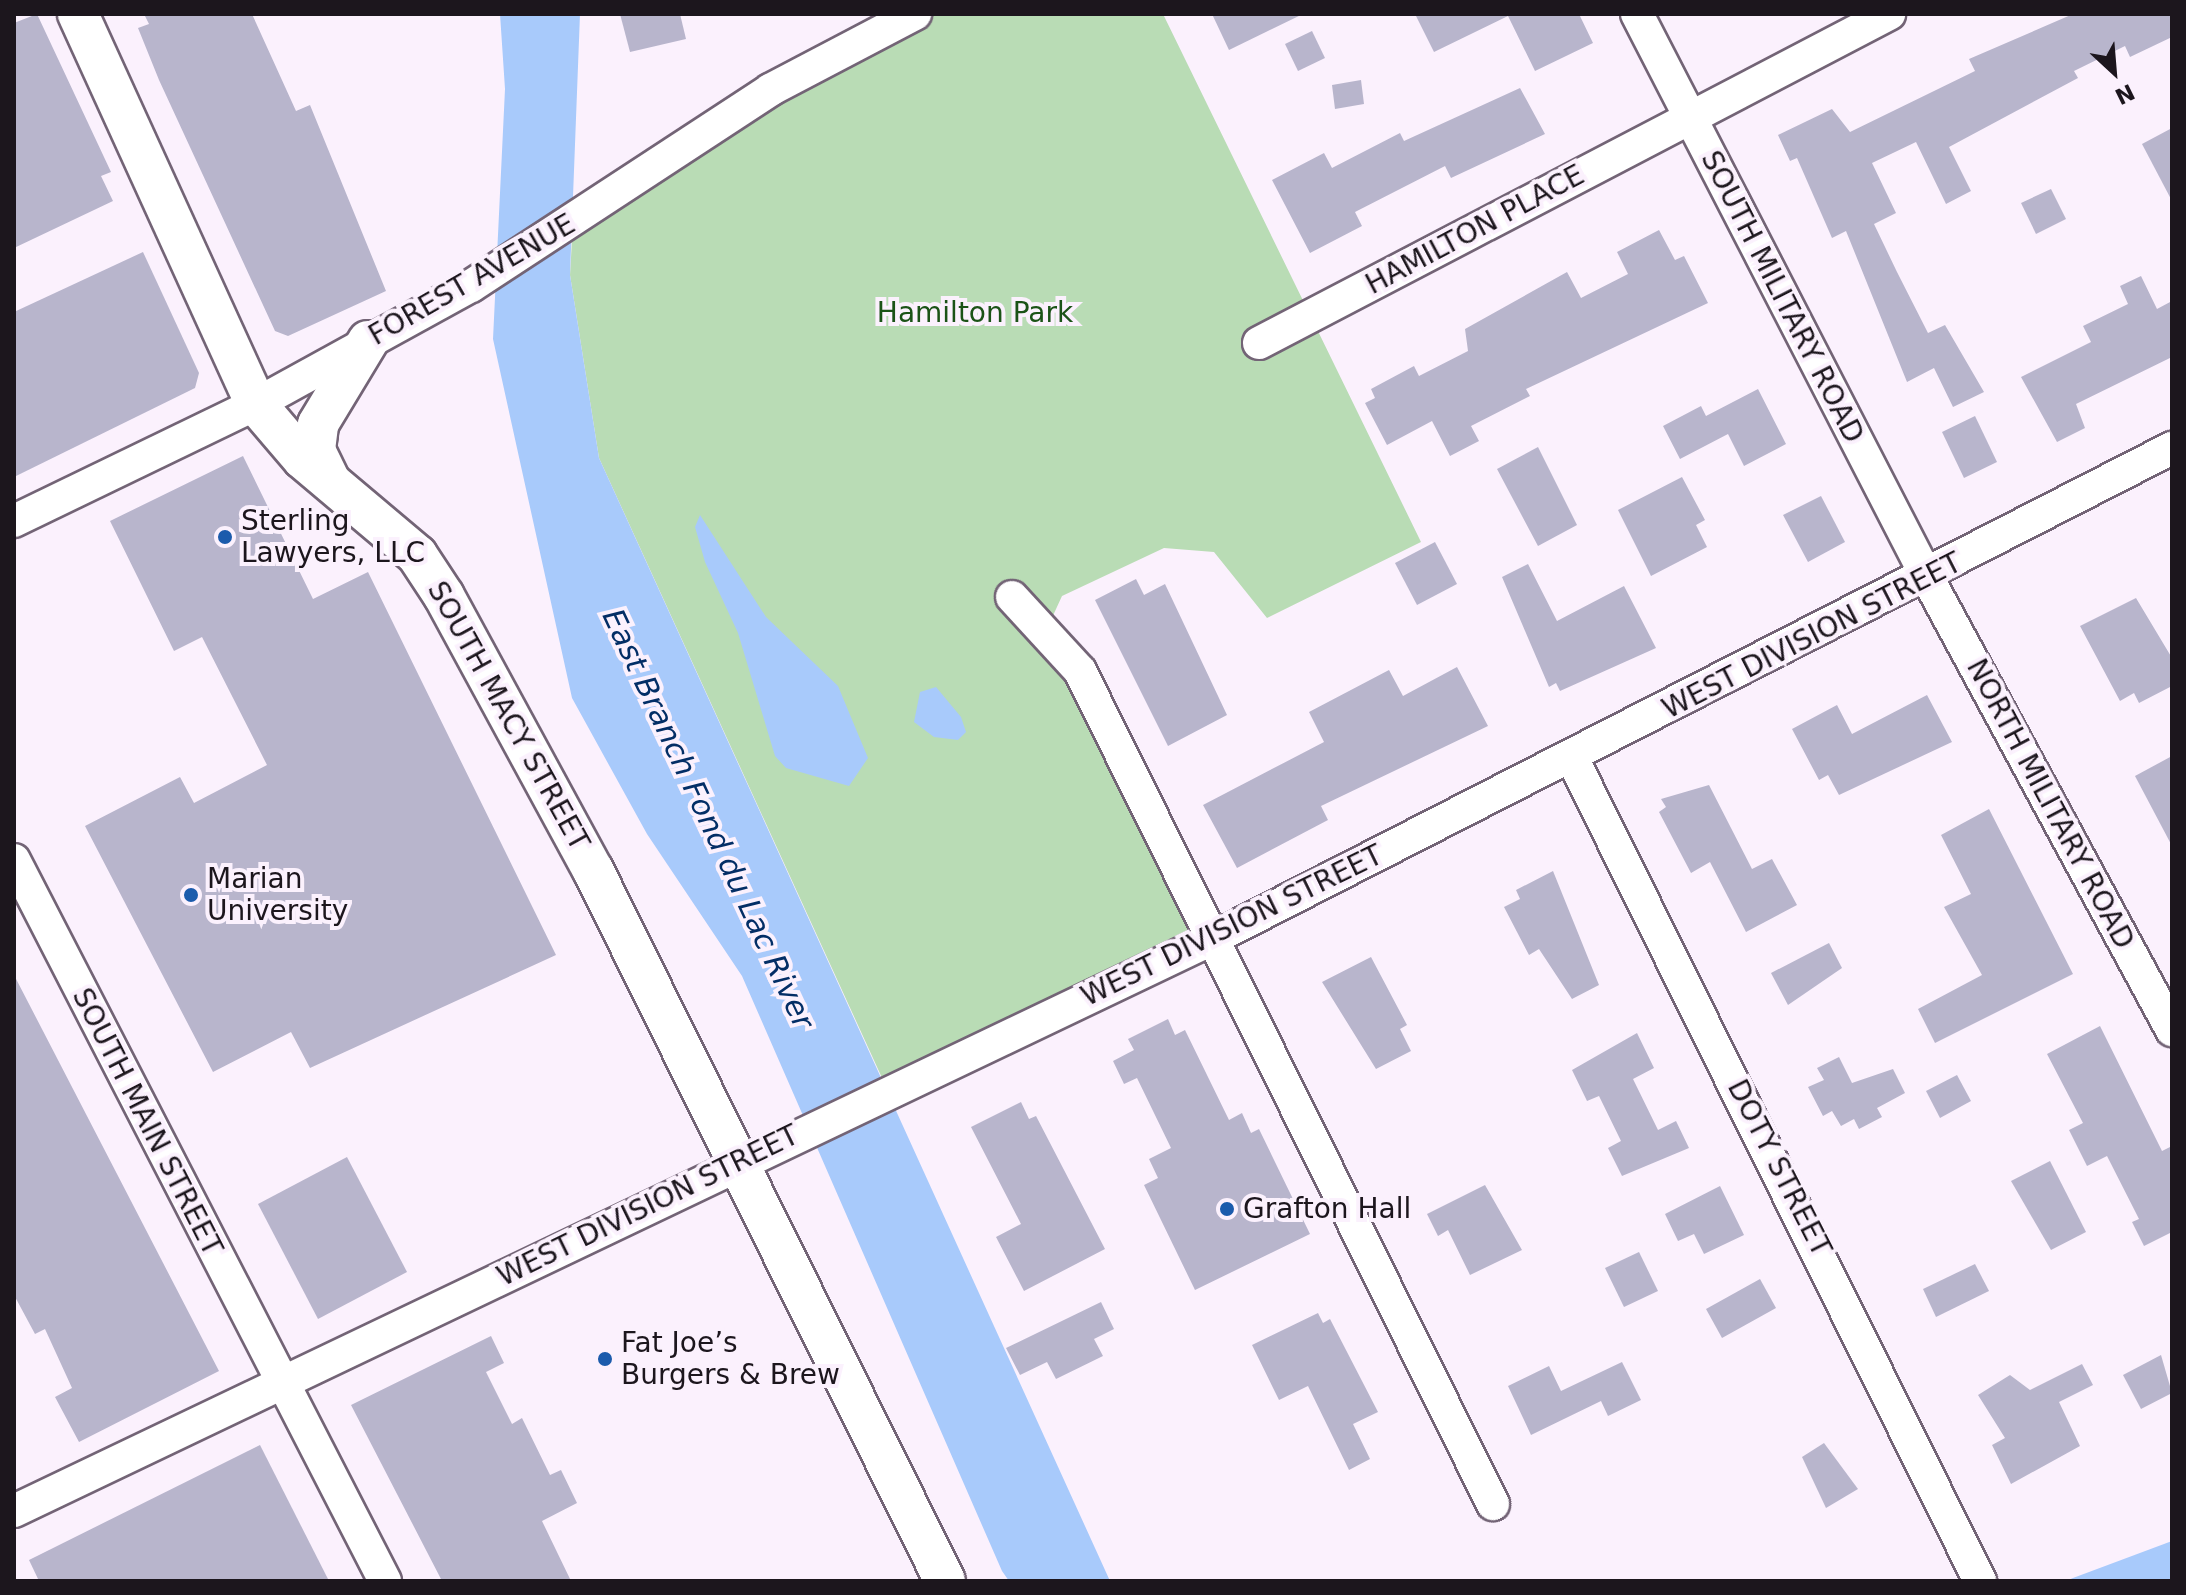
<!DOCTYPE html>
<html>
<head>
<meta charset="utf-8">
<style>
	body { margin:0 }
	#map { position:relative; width:2186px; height:1595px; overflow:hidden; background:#fbf1fd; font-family:"DejaVu Sans",sans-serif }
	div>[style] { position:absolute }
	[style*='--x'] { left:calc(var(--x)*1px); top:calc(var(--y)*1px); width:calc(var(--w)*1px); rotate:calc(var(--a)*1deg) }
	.green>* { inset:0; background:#b9dcb5 }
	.water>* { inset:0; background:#a8cafb }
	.building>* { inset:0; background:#b8b5cc }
	.roads { filter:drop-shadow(2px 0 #736476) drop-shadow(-2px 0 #736476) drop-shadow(0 2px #736476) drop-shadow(0 -2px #736476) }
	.minor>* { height:32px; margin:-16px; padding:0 16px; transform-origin:16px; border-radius:16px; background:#fff }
	.major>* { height:40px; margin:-20px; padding:0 20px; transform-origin:20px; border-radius:20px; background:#fff }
	.dots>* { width:22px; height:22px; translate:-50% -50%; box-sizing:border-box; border:4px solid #fbf1fd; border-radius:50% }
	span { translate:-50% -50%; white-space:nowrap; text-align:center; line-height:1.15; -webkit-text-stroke:8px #fbf1fd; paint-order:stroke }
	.street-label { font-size:28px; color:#1c161d }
	.park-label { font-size:28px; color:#1b5317 }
	.poi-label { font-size:28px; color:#1c161d }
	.left { translate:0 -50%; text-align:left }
	.water-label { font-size:30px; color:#032e66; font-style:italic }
	.frame { position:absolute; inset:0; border:16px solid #1c161d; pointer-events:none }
	.north { position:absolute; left:2074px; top:32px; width:80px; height:80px; -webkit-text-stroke:6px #fbf1fd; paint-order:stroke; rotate:154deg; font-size:22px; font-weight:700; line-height:32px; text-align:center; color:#1c161d }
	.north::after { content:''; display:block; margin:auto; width:28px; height:36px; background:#1c161d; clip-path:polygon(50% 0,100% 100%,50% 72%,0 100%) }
</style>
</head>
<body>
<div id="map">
	<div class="green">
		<div style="clip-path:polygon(915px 14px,1163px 14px,1421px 542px,1267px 618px,1214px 552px,1164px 548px,1062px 596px,1045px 633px,1210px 940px,888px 1091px,599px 458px,570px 275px,573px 222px)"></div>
	</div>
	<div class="water">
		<div style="clip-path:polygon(500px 14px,580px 14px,570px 275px,599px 458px,1110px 1581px,1009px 1581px,1002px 1571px,742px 976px,647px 834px,572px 698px,493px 339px,505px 89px)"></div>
		<div style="clip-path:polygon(700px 515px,766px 617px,838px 686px,868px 758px,849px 786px,786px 768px,775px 756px,738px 633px,705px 562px,695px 527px)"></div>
		<div style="clip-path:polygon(936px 687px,961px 717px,966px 732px,958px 740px,934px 737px,914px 722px,920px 692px)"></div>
		<div style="clip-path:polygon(2172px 1541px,2172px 1581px,2066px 1581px,2073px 1578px)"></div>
	</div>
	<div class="building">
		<div style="clip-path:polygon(37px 14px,111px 172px,101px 176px,113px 201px,14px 248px,14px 23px)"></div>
		<div style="clip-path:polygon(144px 14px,252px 14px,296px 111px,310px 105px,386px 291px,288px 336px,275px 331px,159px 80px,138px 28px,149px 24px)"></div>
		<div style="clip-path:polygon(620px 14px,680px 14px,686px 39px,630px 52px)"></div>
		<div style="clip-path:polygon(1212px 14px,1303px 14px,1229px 50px)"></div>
		<div style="clip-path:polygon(1415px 14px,1579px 14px,1593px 43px,1535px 71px,1508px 16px,1434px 52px)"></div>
		<div style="clip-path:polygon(2073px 14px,2172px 14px,2172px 37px,2130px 57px,2125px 46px,2074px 71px,2078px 78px,1949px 147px,1971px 191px,1946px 204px,1916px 142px,1872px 163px,1896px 213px,1874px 224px,1897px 272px,1928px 333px,1945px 325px,1984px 392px,1953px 407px,1934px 368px,1907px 382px,1846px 231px,1832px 238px,1797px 158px,1790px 161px,1778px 135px,1832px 109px,1850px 132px,1975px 71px,1969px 59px)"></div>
		<div style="clip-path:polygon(1312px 31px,1325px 58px,1298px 71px,1285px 44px)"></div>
		<div style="clip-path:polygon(1361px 80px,1364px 104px,1335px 109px,1332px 85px)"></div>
		<div style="clip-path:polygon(1520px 88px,1545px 134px,1451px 178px,1445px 166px,1355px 212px,1362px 226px,1310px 253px,1272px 180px,1324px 153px,1332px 168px,1400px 133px,1404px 141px)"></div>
		<div style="clip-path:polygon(2172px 128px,2172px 201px,2142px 144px)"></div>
		<div style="clip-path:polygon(2051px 189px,2066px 219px,2036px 234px,2021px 203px)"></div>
		<div style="clip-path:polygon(1659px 230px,1675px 260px,1684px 256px,1708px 303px,1526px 389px,1530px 396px,1471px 426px,1479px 441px,1450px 456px,1432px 421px,1387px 445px,1365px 403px,1375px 398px,1371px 389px,1414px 366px,1419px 376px,1468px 351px,1465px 329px,1567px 272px,1581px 298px,1628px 274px,1617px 252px)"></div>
		<div style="clip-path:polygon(143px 252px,199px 373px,195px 388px,14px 477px,14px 312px)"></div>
		<div style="clip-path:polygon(2141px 276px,2157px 309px,2172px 301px,2172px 357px,2076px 404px,2085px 428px,2057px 442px,2021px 377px,2091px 342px,2083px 326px,2128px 304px,2120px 286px)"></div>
		<div style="clip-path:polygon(1758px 389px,1786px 444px,1744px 466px,1728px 434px,1680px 459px,1663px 426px,1701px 406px,1706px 416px)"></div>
		<div style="clip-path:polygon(1975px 416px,1997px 462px,1964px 478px,1942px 432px)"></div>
		<div style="clip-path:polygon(1538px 447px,1577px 525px,1538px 546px,1497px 469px)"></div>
		<div style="clip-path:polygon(243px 456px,313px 599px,368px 572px,556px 955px,310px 1068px,291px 1032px,213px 1072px,85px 826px,180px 777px,194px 803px,267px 765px,202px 637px,174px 651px,110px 521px)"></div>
		<div style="clip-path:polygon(1682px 477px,1705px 520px,1696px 525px,1707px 547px,1651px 576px,1618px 510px)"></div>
		<div style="clip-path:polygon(1821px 496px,1845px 542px,1808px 562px,1783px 515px)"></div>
		<div style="clip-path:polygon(1435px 542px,1457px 584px,1417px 605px,1395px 563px)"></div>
		<div style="clip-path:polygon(1528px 564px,1557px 621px,1624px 586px,1656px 648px,1560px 691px,1556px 683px,1549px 687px,1502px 577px)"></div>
		<div style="clip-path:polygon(1136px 579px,1144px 595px,1165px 584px,1227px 715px,1168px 746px,1095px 600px)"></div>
		<div style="clip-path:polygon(2136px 598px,2172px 658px,2172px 686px,2139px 703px,2134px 693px,2120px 701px,2080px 626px)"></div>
		<div style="clip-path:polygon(1457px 667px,1488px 726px,1321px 806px,1328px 820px,1237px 868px,1203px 805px,1324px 742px,1309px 712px,1389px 670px,1403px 696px)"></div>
		<div style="clip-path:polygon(1927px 695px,1952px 742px,1839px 795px,1828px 775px,1819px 780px,1792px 729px,1837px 705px,1852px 734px)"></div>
		<div style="clip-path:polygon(2172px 756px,2172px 846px,2135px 776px)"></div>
		<div style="clip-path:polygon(1709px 785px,1752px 869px,1772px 859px,1797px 905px,1746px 932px,1710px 862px,1691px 873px,1659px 812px,1666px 807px,1661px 799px)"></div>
		<div style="clip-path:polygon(1989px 809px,2073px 974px,1935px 1043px,1918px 1009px,1982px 975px,1944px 907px,1971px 894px,1941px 835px)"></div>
		<div style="clip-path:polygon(1553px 871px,1599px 985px,1572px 999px,1539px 949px,1529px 955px,1504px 907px,1520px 899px,1516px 890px)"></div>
		<div style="clip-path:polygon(1829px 943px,1842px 968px,1788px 1005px,1771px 973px)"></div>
		<div style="clip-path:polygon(1371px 957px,1407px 1025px,1400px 1029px,1411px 1051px,1376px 1069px,1322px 982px)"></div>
		<div style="clip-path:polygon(14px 975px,219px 1371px,79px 1442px,55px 1397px,72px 1388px,45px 1329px,35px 1334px,14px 1295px)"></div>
		<div style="clip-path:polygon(1168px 1019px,1175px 1035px,1185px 1030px,1229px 1120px,1242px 1113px,1251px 1133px,1259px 1129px,1310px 1234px,1195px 1290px,1144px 1185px,1158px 1178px,1149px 1159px,1171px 1148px,1137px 1078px,1124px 1084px,1113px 1061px,1134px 1050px,1128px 1039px)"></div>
		<div style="clip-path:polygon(2100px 1026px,2162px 1151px,2172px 1146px,2172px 1232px,2144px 1246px,2132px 1222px,2139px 1219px,2107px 1156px,2087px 1166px,2069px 1130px,2083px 1123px,2047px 1054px)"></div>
		<div style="clip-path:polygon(1637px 1033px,1654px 1068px,1633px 1079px,1658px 1130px,1676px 1121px,1689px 1148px,1622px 1176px,1608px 1148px,1621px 1141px,1599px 1096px,1587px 1101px,1572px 1070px)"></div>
		<div style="clip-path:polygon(1839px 1057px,1852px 1083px,1893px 1069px,1905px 1093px,1877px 1108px,1882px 1117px,1859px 1129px,1854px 1119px,1841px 1126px,1832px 1111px,1823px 1116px,1808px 1087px,1824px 1080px,1817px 1068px)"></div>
		<div style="clip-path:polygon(1957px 1075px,1971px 1101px,1940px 1118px,1926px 1091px)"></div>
		<div style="clip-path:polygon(1021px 1102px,1029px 1119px,1036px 1116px,1105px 1249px,1024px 1291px,996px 1237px,1021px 1224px,971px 1127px)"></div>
		<div style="clip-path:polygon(347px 1157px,407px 1272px,318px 1319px,258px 1204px)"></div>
		<div style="clip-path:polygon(2050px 1161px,2086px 1232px,2051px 1250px,2011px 1181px)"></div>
		<div style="clip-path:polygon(1485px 1185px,1522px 1250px,1470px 1275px,1448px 1230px,1438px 1236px,1427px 1214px)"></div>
		<div style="clip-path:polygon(1720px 1186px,1744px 1235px,1704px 1254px,1694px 1234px,1678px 1241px,1665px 1214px)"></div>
		<div style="clip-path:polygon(1639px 1252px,1658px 1291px,1624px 1307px,1605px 1268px)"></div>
		<div style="clip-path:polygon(1975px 1264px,1989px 1291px,1936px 1317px,1923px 1289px)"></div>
		<div style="clip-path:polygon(1760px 1279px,1776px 1308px,1722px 1338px,1706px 1309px)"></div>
		<div style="clip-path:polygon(1101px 1302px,1114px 1329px,1094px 1339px,1103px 1356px,1056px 1379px,1047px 1362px,1020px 1375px,1006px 1348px)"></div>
		<div style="clip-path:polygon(1318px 1313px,1323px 1323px,1330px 1319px,1378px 1412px,1353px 1424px,1370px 1459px,1349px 1470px,1308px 1386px,1279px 1400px,1252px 1345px)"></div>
		<div style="clip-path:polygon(491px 1336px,504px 1363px,486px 1372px,512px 1424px,522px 1418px,550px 1475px,561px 1470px,577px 1503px,542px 1521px,571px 1581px,442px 1581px,351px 1405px)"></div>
		<div style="clip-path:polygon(2161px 1355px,2172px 1393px,2141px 1409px,2123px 1375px)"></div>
		<div style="clip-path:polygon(1622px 1362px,1641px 1400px,1608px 1416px,1601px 1401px,1531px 1435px,1508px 1386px,1549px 1366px,1561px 1391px)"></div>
		<div style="clip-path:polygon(2082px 1364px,2093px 1385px,2059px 1402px,2080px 1446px,2011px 1484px,1992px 1445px,2005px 1438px,1978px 1395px,2010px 1375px,2030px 1390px)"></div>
		<div style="clip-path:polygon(1824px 1443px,1858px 1489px,1826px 1508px,1802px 1457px)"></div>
		<div style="clip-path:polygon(260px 1445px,329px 1581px,39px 1581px,29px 1560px)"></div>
	</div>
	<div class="roads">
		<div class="minor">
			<div style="--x:1637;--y:14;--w:636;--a:62.75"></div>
			<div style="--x:1928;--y:579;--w:513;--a:61.59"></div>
			<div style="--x:1259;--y:343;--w:711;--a:-27.57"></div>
			<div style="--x:14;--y:521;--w:269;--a:-25.8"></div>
			<div style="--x:256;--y:404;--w:245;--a:-28.8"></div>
			<div style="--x:471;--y:286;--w:358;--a:-33.2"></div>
			<div style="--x:770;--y:90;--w:164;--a:-27.7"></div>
			<div style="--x:1012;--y:597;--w:100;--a:47.4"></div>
			<div style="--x:1080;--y:671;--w:930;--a:63.63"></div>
			<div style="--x:1572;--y:758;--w:919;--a:63.63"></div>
			<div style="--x:14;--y:860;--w:811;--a:62.77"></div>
			<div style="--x:14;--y:1511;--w:1325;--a:-25.52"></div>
			<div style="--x:1210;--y:940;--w:1081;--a:-27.09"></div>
		</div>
		<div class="major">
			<div style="--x:78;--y:14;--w:429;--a:65.5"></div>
			<div style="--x:256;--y:404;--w:72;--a:49.5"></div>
			<div style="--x:303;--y:459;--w:149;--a:40.1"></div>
			<div style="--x:417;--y:555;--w:49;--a:56.6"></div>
			<div style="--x:444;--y:596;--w:312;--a:61.5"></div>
			<div style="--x:593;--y:870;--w:793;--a:63.66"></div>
			<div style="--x:330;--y:481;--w:34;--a:-116"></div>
			<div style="--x:315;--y:450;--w:26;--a:-83"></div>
			<div style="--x:318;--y:424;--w:97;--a:-58.9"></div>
		</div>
	</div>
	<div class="dots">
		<div style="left:225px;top:537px;background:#1b5bac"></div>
		<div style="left:191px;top:895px;background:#1b5bac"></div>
		<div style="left:1227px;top:1209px;background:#1b5bac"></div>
		<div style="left:605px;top:1359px;background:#1b5bac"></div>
	</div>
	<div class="street-label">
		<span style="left:1475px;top:230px;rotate:-28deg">HAMILTON PLACE</span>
		<span style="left:472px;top:280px;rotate:-30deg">FOREST AVENUE</span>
		<span style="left:1782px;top:297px;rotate:63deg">SOUTH MILITARY ROAD</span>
		<span style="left:1812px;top:636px;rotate:-27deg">WEST DIVISION STREET</span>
		<span style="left:508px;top:716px;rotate:61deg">SOUTH MACY STREET</span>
		<span style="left:2050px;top:804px;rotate:62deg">NORTH MILITARY ROAD</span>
		<span style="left:1232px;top:926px;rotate:-26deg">WEST DIVISION STREET</span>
		<span style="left:147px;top:1122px;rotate:63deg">SOUTH MAIN STREET</span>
		<span style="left:1779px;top:1168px;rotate:63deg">DOTY STREET</span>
		<span style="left:648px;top:1206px;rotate:-26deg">WEST DIVISION STREET</span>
	</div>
	<div class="park-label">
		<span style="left:975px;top:313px">Hamilton Park</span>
	</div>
	<div class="poi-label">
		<span class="left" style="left:241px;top:537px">Sterling<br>Lawyers, LLC</span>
		<span class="left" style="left:207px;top:895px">Marian<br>University</span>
		<span class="left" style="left:1243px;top:1209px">Grafton Hall</span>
		<span class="left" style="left:621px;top:1359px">Fat Joe’s<br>Burgers &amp; Brew</span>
	</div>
	<div class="water-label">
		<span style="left:708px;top:819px;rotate:65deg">East Branch Fond du Lac River</span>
	</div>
	<div class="frame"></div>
	<div class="north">N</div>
</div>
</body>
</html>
